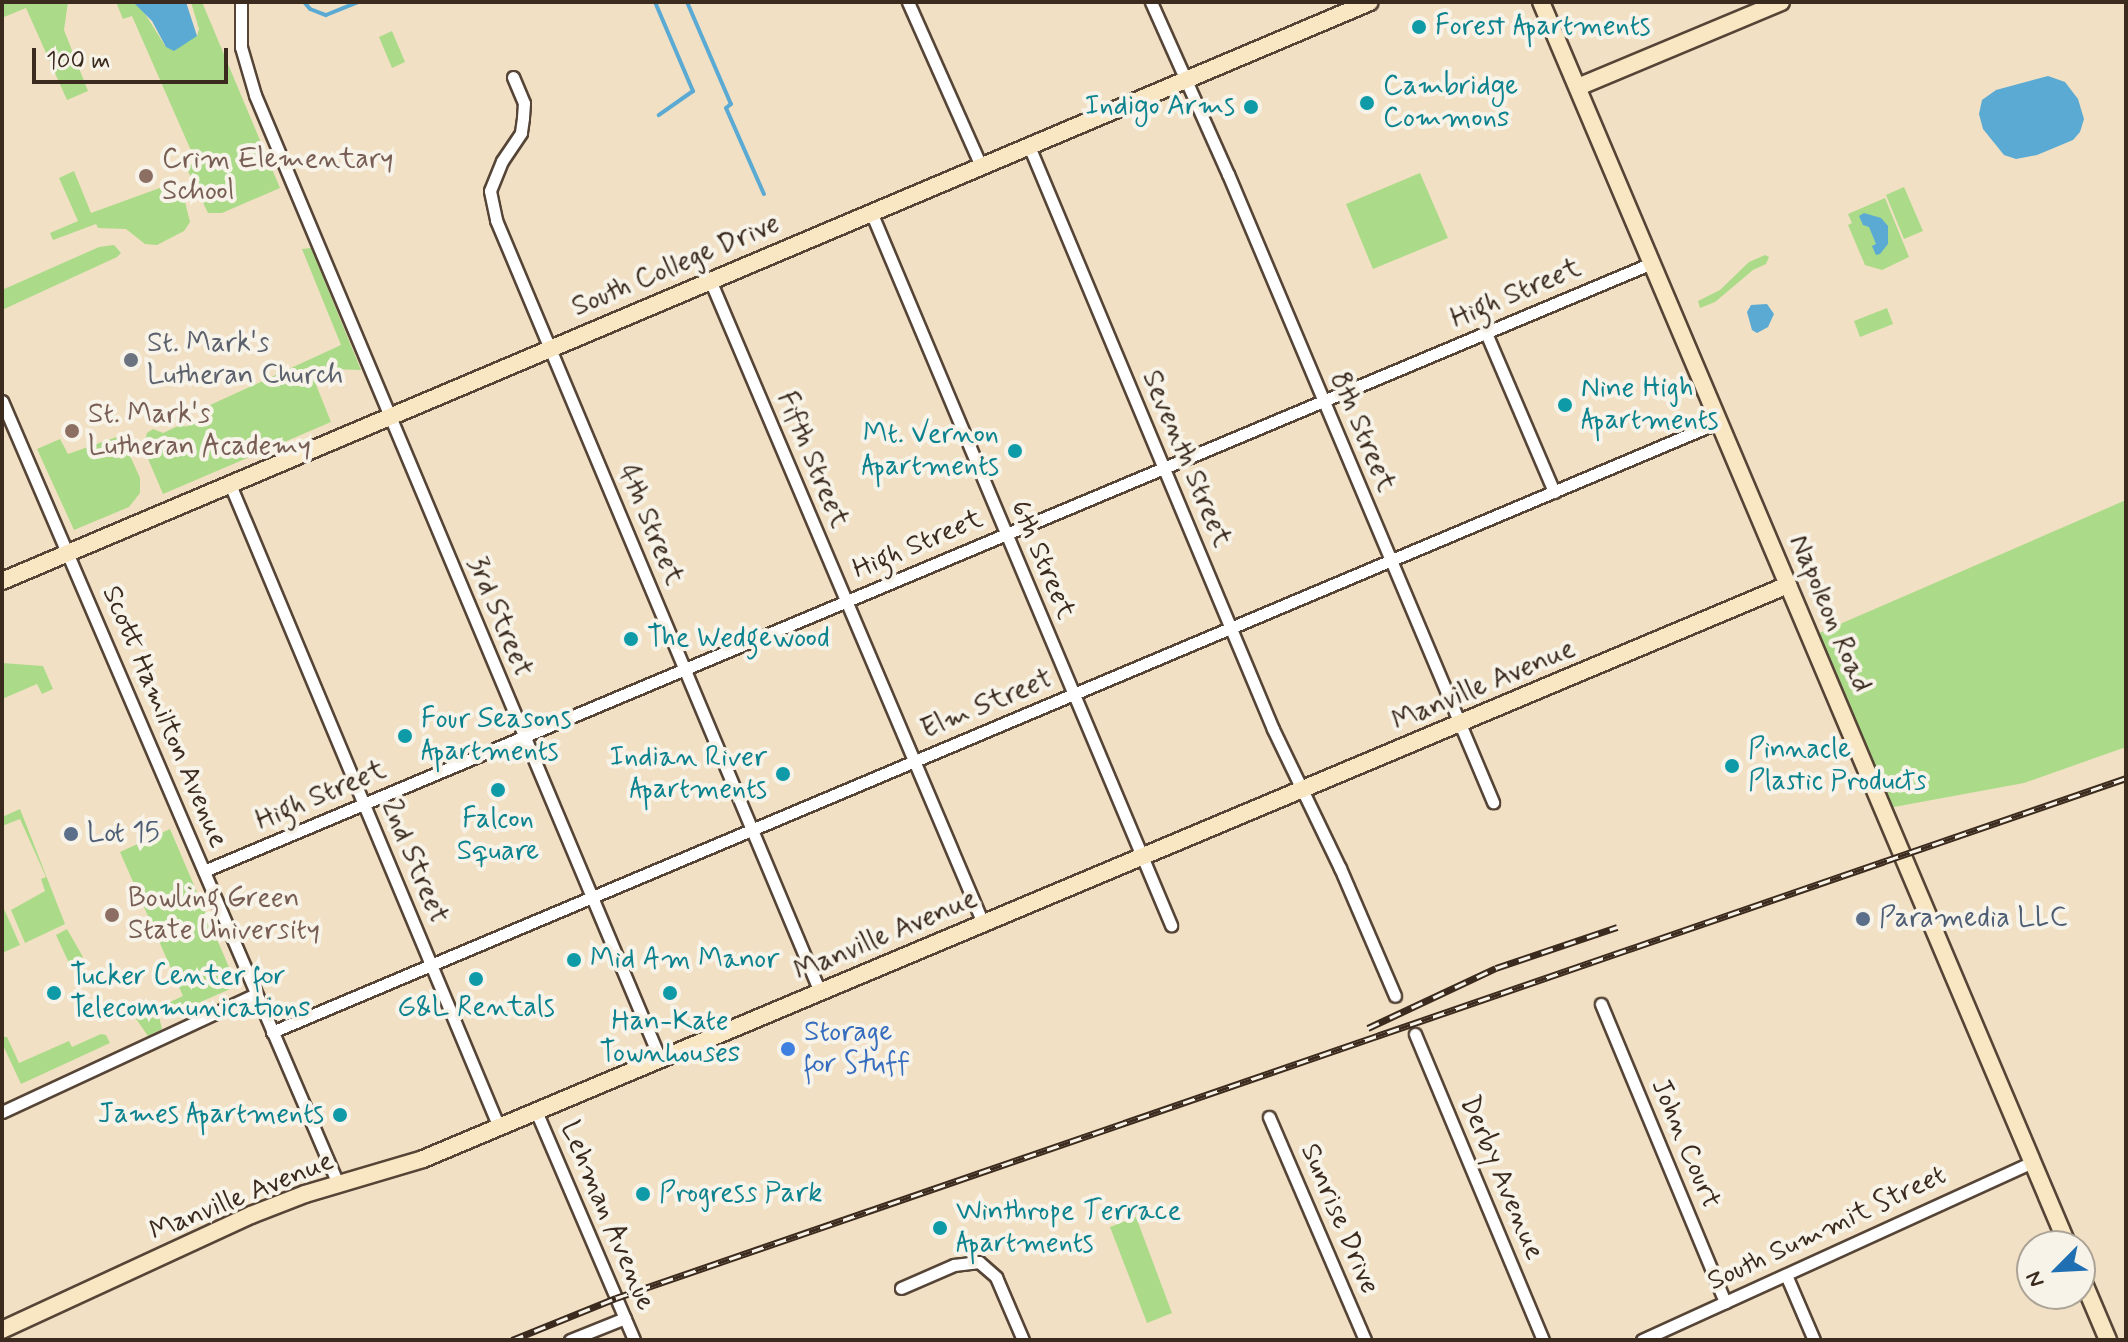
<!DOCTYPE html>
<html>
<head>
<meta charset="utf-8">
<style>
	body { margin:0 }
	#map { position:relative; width:2128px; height:1342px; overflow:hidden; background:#f1e0c3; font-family:Mynerve,sans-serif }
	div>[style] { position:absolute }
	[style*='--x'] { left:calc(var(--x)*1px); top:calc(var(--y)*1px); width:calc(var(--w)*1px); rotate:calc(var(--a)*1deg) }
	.green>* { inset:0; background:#abdb89 }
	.water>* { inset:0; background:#5aaad4 }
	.stream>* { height:4px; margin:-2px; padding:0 2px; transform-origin:2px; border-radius:2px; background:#5aaad4 }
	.roads { filter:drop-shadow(2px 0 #564537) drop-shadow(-2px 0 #564537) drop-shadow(0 2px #564537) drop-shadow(0 -2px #564537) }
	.street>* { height:11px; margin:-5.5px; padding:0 5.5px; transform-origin:5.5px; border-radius:5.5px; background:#fff }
	.secondary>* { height:16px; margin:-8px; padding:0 8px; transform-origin:8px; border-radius:8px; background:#f9e7c3 }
	.rail>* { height:7px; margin-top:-3.5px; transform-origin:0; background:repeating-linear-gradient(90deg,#f7f3e8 0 12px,#3b2a1e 0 24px); box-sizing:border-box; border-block:2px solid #3b2a1e }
	.dots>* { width:22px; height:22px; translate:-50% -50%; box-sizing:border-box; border:4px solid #f7f3e8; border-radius:50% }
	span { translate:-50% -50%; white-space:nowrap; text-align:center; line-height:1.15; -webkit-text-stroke:8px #f7f3e8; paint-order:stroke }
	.culture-label { font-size:28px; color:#0d838f }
	.left { translate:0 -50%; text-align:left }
	.right { translate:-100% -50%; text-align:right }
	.education-label { font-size:28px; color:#785e54 }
	.street-label { font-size:28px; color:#3b2a1e }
	.worship-label { font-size:28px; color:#5b616d }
	.service-label { font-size:28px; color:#4e5e75 }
	.shop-label { font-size:28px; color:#366cbe }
	.frame { position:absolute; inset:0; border:4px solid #3b2a1e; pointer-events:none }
	.north { position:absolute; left:2016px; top:1230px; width:80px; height:80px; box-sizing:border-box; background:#f7f3e8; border:2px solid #aca397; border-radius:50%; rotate:246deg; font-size:22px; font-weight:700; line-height:32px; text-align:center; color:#3b2a1e }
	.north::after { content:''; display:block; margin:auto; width:28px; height:36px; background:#1f6fb2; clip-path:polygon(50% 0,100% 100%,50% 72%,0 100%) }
	.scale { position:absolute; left:32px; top:48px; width:196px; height:36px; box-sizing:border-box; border:4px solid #3b2a1e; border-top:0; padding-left:10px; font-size:24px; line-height:28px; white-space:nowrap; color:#3b2a1e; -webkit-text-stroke:6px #f7f3e8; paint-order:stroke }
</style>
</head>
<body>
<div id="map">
	<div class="green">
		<div style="clip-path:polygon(2px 2px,68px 2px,64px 30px,88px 91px,67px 100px,26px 8px,4px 17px)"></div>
		<div style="clip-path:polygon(116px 2px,133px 2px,140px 6px,166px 47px,197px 36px,199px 29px,191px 2px,202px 2px,280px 188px,222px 213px,208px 213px,186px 167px,196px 162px,132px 16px,123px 19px)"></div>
		<div style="clip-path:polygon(392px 31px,405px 62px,392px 68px,379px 37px)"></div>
		<div style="clip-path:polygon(74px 171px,91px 213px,168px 185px,185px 202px,190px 222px,184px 231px,157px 245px,145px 244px,126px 229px,98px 228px,96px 224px,53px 240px,50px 233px,78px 221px,59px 178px)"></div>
		<div style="clip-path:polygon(1420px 173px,1448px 238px,1373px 269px,1346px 204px)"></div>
		<div style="clip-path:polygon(1904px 187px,1923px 231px,1904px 239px,1886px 195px)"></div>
		<div style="clip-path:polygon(1885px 198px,1909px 257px,1882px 270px,1865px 265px,1848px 225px,1852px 223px,1848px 214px)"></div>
		<div style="clip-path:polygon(114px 245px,121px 253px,117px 257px,2px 310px,2px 290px,99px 247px)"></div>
		<div style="clip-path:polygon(311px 248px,361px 370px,332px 369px,313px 377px,331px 422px,163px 494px,143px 447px,147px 433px,153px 429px,163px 433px,178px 426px,181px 419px,185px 427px,211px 416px,208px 406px,341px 345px,302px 249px)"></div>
		<div style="clip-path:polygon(1765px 255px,1769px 257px,1766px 264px,1753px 270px,1715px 302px,1700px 308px,1698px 301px,1720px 290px,1749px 262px)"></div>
		<div style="clip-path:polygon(1887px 308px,1893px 324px,1860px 337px,1854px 321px)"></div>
		<div style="clip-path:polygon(128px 433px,128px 451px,140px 478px,140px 493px,129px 507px,74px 530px,37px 449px,60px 439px,68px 454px)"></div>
		<div style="clip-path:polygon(2126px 500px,2126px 747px,2024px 783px,1883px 809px,1810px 637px)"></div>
		<div style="clip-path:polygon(2px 663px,43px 666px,53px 689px,42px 694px,37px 684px,2px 699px)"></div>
		<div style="clip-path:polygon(20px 809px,65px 924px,25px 943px,11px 910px,45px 891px,41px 879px,46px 877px,20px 819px,2px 826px,2px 817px)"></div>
		<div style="clip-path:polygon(170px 829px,237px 986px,173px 1014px,170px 1002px,183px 996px,120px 852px)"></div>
		<div style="clip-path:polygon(4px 909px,20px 945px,2px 953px,2px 910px)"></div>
		<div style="clip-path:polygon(67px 929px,83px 957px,69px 963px,56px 935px)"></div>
		<div style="clip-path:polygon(141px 1008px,144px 1014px,157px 1008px,162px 1029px,148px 1036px,132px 1013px)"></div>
		<div style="clip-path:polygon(101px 1034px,106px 1035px,110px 1043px,21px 1084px,2px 1043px,2px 1037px,7px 1037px,19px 1063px,69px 1041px,72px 1047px)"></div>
		<div style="clip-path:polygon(1136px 1217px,1172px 1313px,1147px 1323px,1110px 1227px)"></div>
	</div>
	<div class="water">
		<div style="clip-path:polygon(133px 2px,186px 2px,197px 36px,174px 51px,166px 47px,152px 21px)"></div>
		<div style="clip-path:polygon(2048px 76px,2065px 82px,2078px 99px,2084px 119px,2080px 132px,2073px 140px,2037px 155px,2016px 159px,2004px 155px,1983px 129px,1979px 114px,1982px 100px,1996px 90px)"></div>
		<div style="clip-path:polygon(1864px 213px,1881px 218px,1888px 226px,1888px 244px,1880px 254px,1876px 255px,1872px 246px,1876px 244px,1869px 227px,1863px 225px,1859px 216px)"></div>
		<div style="clip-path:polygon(1767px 304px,1774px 314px,1768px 327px,1757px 333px,1752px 330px,1747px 312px,1751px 305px)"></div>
	</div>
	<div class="stream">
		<div style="--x:304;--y:2;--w:9;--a:49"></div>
		<div style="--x:310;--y:9;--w:17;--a:21"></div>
		<div style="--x:326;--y:15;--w:35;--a:-22"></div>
		<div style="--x:655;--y:2;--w:97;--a:66.9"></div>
		<div style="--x:693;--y:91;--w:42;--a:144.8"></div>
		<div style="--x:687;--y:2;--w:111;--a:66.7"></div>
		<div style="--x:731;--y:104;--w:6;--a:141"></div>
		<div style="--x:726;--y:108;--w:94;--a:66.2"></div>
	</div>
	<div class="roads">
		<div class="street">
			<div style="--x:241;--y:2;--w:45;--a:90"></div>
			<div style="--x:241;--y:47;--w:50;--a:73.7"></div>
			<div style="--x:255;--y:95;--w:1046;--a:67.21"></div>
			<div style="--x:908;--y:2;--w:180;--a:66"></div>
			<div style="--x:1151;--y:2;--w:188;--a:65.9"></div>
			<div style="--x:1228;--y:174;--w:682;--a:67.12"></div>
			<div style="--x:513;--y:77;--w:28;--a:67"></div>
			<div style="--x:524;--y:103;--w:15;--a:94"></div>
			<div style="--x:523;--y:118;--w:15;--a:98"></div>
			<div style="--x:521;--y:133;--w:34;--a:124"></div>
			<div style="--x:502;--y:161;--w:32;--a:112"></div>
			<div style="--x:490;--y:191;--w:30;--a:78"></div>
			<div style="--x:496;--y:220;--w:837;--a:67.23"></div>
			<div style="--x:1029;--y:146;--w:632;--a:67.29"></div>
			<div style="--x:1273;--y:729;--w:154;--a:64.3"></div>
			<div style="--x:1340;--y:868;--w:139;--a:66.7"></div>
			<div style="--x:871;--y:212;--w:774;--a:67.18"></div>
			<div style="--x:710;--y:280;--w:699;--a:67"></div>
			<div style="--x:1486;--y:333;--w:173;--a:66.8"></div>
			<div style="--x:2;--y:401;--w:852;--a:66.77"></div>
			<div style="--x:229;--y:482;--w:699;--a:67.29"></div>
			<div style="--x:204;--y:871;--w:1570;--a:-22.78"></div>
			<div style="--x:1601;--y:1004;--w:323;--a:67.4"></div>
			<div style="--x:272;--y:1032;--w:1570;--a:-22.86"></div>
			<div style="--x:1415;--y:1034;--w:332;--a:67.3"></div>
			<div style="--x:536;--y:1111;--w:249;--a:66.8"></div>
			<div style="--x:2;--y:1112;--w:280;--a:-24.9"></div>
			<div style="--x:1269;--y:1117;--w:243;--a:66.7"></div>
			<div style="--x:1786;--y:1275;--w:71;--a:66.7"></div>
			<div style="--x:901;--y:1288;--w:58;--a:-23.5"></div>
			<div style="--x:954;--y:1265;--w:25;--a:-7"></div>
			<div style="--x:979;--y:1262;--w:23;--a:41"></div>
			<div style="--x:996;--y:1277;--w:69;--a:66.8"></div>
			<div style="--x:570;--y:1340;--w:59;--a:-21.8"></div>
			<div style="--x:1642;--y:1340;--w:429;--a:-24.5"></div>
		</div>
		<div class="secondary">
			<div style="--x:1541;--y:2;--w:1351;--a:67.04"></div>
			<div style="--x:1578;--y:87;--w:220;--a:-22.7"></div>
			<div style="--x:2;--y:581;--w:1485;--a:-22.94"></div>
			<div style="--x:2080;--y:1274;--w:72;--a:67"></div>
			<div style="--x:2;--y:1330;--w:274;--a:-24.8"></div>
			<div style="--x:251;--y:1215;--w:58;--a:-21.3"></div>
			<div style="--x:305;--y:1194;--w:123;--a:-16.5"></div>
			<div style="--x:423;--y:1159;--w:1481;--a:-22.81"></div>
		</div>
	</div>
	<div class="rail">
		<div style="--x:1368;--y:1028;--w:141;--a:-25.1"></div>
		<div style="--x:1496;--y:968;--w:128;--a:-18.7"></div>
		<div style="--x:512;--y:1340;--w:112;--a:-22"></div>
		<div style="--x:616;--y:1298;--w:1597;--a:-19"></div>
	</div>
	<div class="dots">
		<div style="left:1419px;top:27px;background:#0f9aa8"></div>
		<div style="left:1367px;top:103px;background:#0f9aa8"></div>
		<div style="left:1251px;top:107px;background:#0f9aa8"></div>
		<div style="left:146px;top:176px;background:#8d6e63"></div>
		<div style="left:131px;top:360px;background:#6b7280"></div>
		<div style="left:1565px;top:405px;background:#0f9aa8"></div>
		<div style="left:72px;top:431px;background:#8d6e63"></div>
		<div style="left:1015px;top:451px;background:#0f9aa8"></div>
		<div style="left:631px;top:639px;background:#0f9aa8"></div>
		<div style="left:405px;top:736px;background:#0f9aa8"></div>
		<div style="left:1732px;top:766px;background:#0f9aa8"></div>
		<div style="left:783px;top:774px;background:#0f9aa8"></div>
		<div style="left:498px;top:790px;background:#0f9aa8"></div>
		<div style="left:71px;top:834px;background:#5c6f8a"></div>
		<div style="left:112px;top:915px;background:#8d6e63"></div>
		<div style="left:1863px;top:919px;background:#5c6f8a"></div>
		<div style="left:574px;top:960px;background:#0f9aa8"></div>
		<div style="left:476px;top:979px;background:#0f9aa8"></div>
		<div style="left:54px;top:993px;background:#0f9aa8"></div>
		<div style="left:670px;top:993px;background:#0f9aa8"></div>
		<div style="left:788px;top:1049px;background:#3f7fe0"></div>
		<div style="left:340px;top:1115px;background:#0f9aa8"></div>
		<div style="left:643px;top:1194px;background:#0f9aa8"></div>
		<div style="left:940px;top:1228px;background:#0f9aa8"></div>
	</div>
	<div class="culture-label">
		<span class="left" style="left:1435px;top:27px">Forest Apartments</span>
		<span class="left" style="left:1383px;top:103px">Cambridge<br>Commons</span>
		<span class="right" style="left:1235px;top:107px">Indigo Arms</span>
		<span class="left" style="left:1581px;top:405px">Nine High<br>Apartments</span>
		<span class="right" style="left:999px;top:451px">Mt. Vernon<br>Apartments</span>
		<span class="left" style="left:647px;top:639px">The Wedgewood</span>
		<span class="left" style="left:421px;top:736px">Four Seasons<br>Apartments</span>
		<span class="left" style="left:1748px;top:766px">Pinnacle<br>Plastic Products</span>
		<span class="right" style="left:767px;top:774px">Indian River<br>Apartments</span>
		<span style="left:498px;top:836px">Falcon<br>Square</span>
		<span class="left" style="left:590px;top:960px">Mid Am Manor</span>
		<span class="left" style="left:70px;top:993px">Tucker Center for<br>Telecommunications</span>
		<span style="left:476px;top:1008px">G&amp;L Rentals</span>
		<span style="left:670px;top:1038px">Han-Kate<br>Townhouses</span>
		<span class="right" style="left:324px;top:1115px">James Apartments</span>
		<span class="left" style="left:659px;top:1194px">Progress Park</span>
		<span class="left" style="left:956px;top:1228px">Winthrope Terrace<br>Apartments</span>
	</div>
	<div class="education-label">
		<span class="left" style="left:162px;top:176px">Crim Elementary<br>School</span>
		<span class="left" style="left:88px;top:431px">St. Mark's<br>Lutheran Academy</span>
		<span class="left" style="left:128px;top:915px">Bowling Green<br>State University</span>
	</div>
	<div class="street-label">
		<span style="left:676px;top:266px;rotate:-23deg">South College Drive</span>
		<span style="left:1516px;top:294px;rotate:-23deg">High Street</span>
		<span style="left:1362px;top:432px;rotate:67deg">8th Street</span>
		<span style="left:1186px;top:459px;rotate:67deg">Seventh Street</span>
		<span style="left:812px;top:460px;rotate:67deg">Fifth Street</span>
		<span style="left:650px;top:525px;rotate:67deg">4th Street</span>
		<span style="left:918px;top:545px;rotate:-23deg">High Street</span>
		<span style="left:1042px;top:560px;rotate:67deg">6th Street</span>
		<span style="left:1829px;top:614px;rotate:67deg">Napoleon Road</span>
		<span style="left:499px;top:617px;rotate:67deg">3rd Street</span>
		<span style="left:1484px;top:686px;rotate:-23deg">Manville Avenue</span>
		<span style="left:987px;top:705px;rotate:-23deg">Elm Street</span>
		<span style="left:164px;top:717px;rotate:67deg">Scott Hamilton Avenue</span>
		<span style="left:321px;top:796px;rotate:-23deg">High Street</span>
		<span style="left:414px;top:862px;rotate:67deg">2nd Street</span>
		<span style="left:886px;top:936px;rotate:-23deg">Manville Avenue</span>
		<span style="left:1685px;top:1144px;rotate:67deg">John Court</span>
		<span style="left:1501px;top:1178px;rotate:67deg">Derby Avenue</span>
		<span style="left:242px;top:1197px;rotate:-22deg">Manville Avenue</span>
		<span style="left:607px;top:1216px;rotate:67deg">Lehman Avenue</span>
		<span style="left:1339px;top:1219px;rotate:67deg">Sunrise Drive</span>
		<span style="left:1827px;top:1229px;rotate:-25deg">South Summit Street</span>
	</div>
	<div class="worship-label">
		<span class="left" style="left:147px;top:360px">St. Mark's<br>Lutheran Church</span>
	</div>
	<div class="service-label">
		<span class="left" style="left:87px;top:834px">Lot 15</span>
		<span class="left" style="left:1879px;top:919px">Paramedia LLC</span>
	</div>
	<div class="shop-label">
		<span class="left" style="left:804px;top:1049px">Storage<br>for Stuff</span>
	</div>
	<div class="frame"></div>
	<div class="north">N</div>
	<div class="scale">100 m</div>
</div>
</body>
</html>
